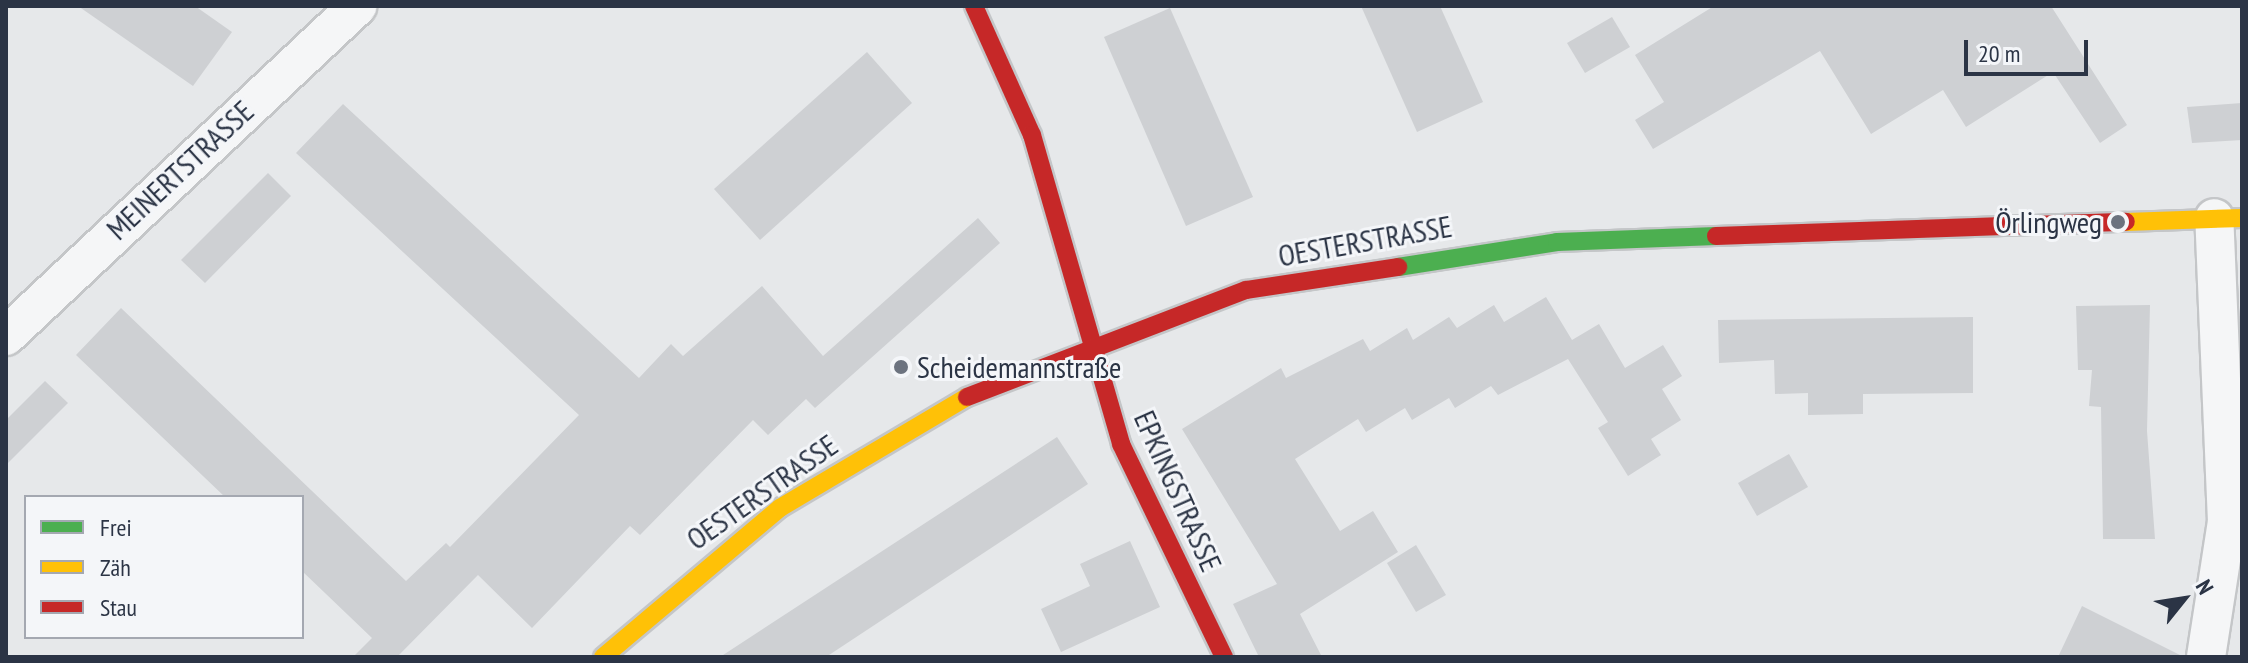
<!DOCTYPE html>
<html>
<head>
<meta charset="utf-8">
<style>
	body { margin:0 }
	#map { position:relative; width:2248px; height:663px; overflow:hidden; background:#e6e8ea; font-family:"PT Sans Narrow",sans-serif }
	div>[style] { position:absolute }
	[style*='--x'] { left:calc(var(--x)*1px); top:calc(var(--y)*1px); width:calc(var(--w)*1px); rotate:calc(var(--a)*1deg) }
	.building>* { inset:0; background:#ced0d3 }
	.roads { filter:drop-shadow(2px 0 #c4c6c8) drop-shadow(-2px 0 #c4c6c8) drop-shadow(0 2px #c4c6c8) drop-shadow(0 -2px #c4c6c8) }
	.street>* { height:38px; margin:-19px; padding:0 19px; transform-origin:19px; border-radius:19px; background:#f5f6f7 }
	.fast>* { height:18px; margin:-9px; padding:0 9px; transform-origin:9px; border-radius:9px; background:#4caf50 }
	.slow>* { height:18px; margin:-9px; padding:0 9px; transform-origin:9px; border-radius:9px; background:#ffc107 }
	.jam>* { height:18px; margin:-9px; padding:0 9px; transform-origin:9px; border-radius:9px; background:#c62828 }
	.dots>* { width:22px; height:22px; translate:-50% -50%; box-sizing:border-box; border:4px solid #f4f6f9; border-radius:50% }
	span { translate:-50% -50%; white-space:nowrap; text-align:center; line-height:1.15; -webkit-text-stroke:6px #f4f6f9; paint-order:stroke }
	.street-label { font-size:30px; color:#2b3445 }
	.poi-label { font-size:30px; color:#2b3445 }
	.right { translate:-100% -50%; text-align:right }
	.left { translate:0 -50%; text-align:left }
	.frame { position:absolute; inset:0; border:8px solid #2b3445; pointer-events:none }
	.legend { position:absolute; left:24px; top:495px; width:280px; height:144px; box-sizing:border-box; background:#f4f6f9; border:2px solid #a4a8b1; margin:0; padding:10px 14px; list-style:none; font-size:24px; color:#2b3445 }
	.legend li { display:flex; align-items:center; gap:16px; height:40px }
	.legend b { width:40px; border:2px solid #a4a8b1 }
	.north { position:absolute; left:2144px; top:559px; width:80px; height:80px; -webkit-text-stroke:6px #f4f6f9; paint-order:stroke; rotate:60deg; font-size:22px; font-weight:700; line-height:32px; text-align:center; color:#2b3445 }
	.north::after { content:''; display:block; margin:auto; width:28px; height:36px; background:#2b3445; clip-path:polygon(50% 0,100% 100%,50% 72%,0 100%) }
	.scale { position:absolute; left:1964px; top:40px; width:124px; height:36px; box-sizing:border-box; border:4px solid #2b3445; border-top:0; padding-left:10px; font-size:24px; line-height:28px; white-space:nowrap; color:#2b3445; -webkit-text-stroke:6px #f4f6f9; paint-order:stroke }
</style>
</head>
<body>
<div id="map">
	<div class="building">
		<div style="clip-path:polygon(78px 6px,195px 6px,232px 32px,193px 86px)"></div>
		<div style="clip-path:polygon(1361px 6px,1440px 6px,1483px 102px,1417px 132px)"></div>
		<div style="clip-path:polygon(1714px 6px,2051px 6px,2127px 125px,2100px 143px,2053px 72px,1966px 127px,1943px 90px,1871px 134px,1820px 51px,1653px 149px,1635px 120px,1664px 102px,1635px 55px)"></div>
		<div style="clip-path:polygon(1170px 8px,1253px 197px,1186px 226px,1104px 37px)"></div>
		<div style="clip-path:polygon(1612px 17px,1630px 47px,1585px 73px,1567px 43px)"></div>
		<div style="clip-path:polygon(867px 52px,912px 103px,760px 240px,714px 189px)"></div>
		<div style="clip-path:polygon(2242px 103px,2242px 140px,2192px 143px,2187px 107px)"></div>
		<div style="clip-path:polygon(343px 104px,639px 378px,671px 344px,683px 356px,762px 286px,823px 356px,978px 218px,1000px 243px,815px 408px,806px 399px,768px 435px,753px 420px,640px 535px,630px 526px,532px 628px,478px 575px,397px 657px,353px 657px,372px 638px,302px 571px,302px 497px,225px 497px,76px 355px,121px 308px,406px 581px,446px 543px,450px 547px,579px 415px,296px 153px)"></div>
		<div style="clip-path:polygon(268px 173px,291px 196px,205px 283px,181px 260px)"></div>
		<div style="clip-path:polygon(1546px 297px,1572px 340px,1599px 324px,1625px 368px,1663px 345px,1682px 376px,1662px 389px,1681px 420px,1651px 439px,1661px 455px,1628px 476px,1598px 428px,1608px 422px,1568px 359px,1498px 395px,1491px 386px,1455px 408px,1449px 398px,1412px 420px,1405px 408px,1366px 432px,1358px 419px,1295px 459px,1340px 531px,1373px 511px,1398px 552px,1300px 614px,1322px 657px,1259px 657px,1233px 604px,1277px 584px,1182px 429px,1281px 368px,1286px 378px,1363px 339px,1370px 351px,1407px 328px,1413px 340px,1449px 317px,1457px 328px,1494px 305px,1504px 322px)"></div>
		<div style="clip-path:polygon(2150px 305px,2147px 431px,2155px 539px,2103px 539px,2101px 407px,2089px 406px,2092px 370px,2078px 370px,2076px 306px)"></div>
		<div style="clip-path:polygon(1973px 317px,1973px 393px,1863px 394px,1863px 414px,1808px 415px,1808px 393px,1775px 394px,1774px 360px,1719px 363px,1718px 320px)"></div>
		<div style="clip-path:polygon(45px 381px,68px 403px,6px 465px,6px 420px)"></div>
		<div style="clip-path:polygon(1057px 437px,1088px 484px,826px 657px,720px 657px)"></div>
		<div style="clip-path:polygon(1789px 454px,1808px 487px,1757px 516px,1738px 483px)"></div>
		<div style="clip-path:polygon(1130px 541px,1160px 607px,1061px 652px,1041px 609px,1090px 586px,1080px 564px)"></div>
		<div style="clip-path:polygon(1416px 545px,1446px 595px,1416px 612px,1387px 563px)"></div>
		<div style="clip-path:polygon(2082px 606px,2184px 657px,2185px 657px,2058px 657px)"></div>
	</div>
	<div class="roads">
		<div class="street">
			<div style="--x:6;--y:336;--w:482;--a:-43.2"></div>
			<div style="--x:2206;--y:657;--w:137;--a:-81.2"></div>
			<div style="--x:2227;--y:522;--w:304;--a:-92.4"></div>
		</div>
		<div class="fast">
			<div style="--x:1398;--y:267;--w:161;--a:-8.9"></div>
			<div style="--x:1557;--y:242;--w:159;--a:-2.2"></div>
		</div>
		<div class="slow">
			<div style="--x:2126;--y:222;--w:116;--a:-2"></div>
			<div style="--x:603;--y:657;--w:231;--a:-40.1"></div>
			<div style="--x:780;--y:508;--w:217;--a:-30.7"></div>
		</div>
		<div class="jam">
			<div style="--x:974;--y:6;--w:141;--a:65.8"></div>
			<div style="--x:1032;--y:135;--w:322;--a:73.9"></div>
			<div style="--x:1121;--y:444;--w:237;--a:64.2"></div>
			<div style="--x:1716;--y:236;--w:410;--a:-2"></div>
			<div style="--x:967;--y:397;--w:299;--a:-21"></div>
			<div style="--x:1246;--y:290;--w:154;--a:-8.6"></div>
		</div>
	</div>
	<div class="dots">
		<div style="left:2118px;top:222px;background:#6c737f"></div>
		<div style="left:901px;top:367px;background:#6c737f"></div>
	</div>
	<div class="street-label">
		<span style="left:180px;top:170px;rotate:-43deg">MEINERTSTRASSE</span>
		<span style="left:1365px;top:241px;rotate:-10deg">OESTERSTRASSE</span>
		<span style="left:1178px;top:491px;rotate:66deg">EPKINGSTRASSE</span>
		<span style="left:762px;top:492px;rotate:-35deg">OESTERSTRASSE</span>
	</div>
	<div class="poi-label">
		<span class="right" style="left:2102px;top:222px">Örlingweg</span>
		<span class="left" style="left:917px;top:367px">Scheidemannstraße</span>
	</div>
	<div class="frame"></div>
	<ul class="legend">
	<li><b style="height:10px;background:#4caf50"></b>Frei</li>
	<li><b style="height:10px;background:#ffc107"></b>Zäh</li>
	<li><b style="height:10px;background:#c62828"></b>Stau</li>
	</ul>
	<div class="north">N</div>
	<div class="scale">20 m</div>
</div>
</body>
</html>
